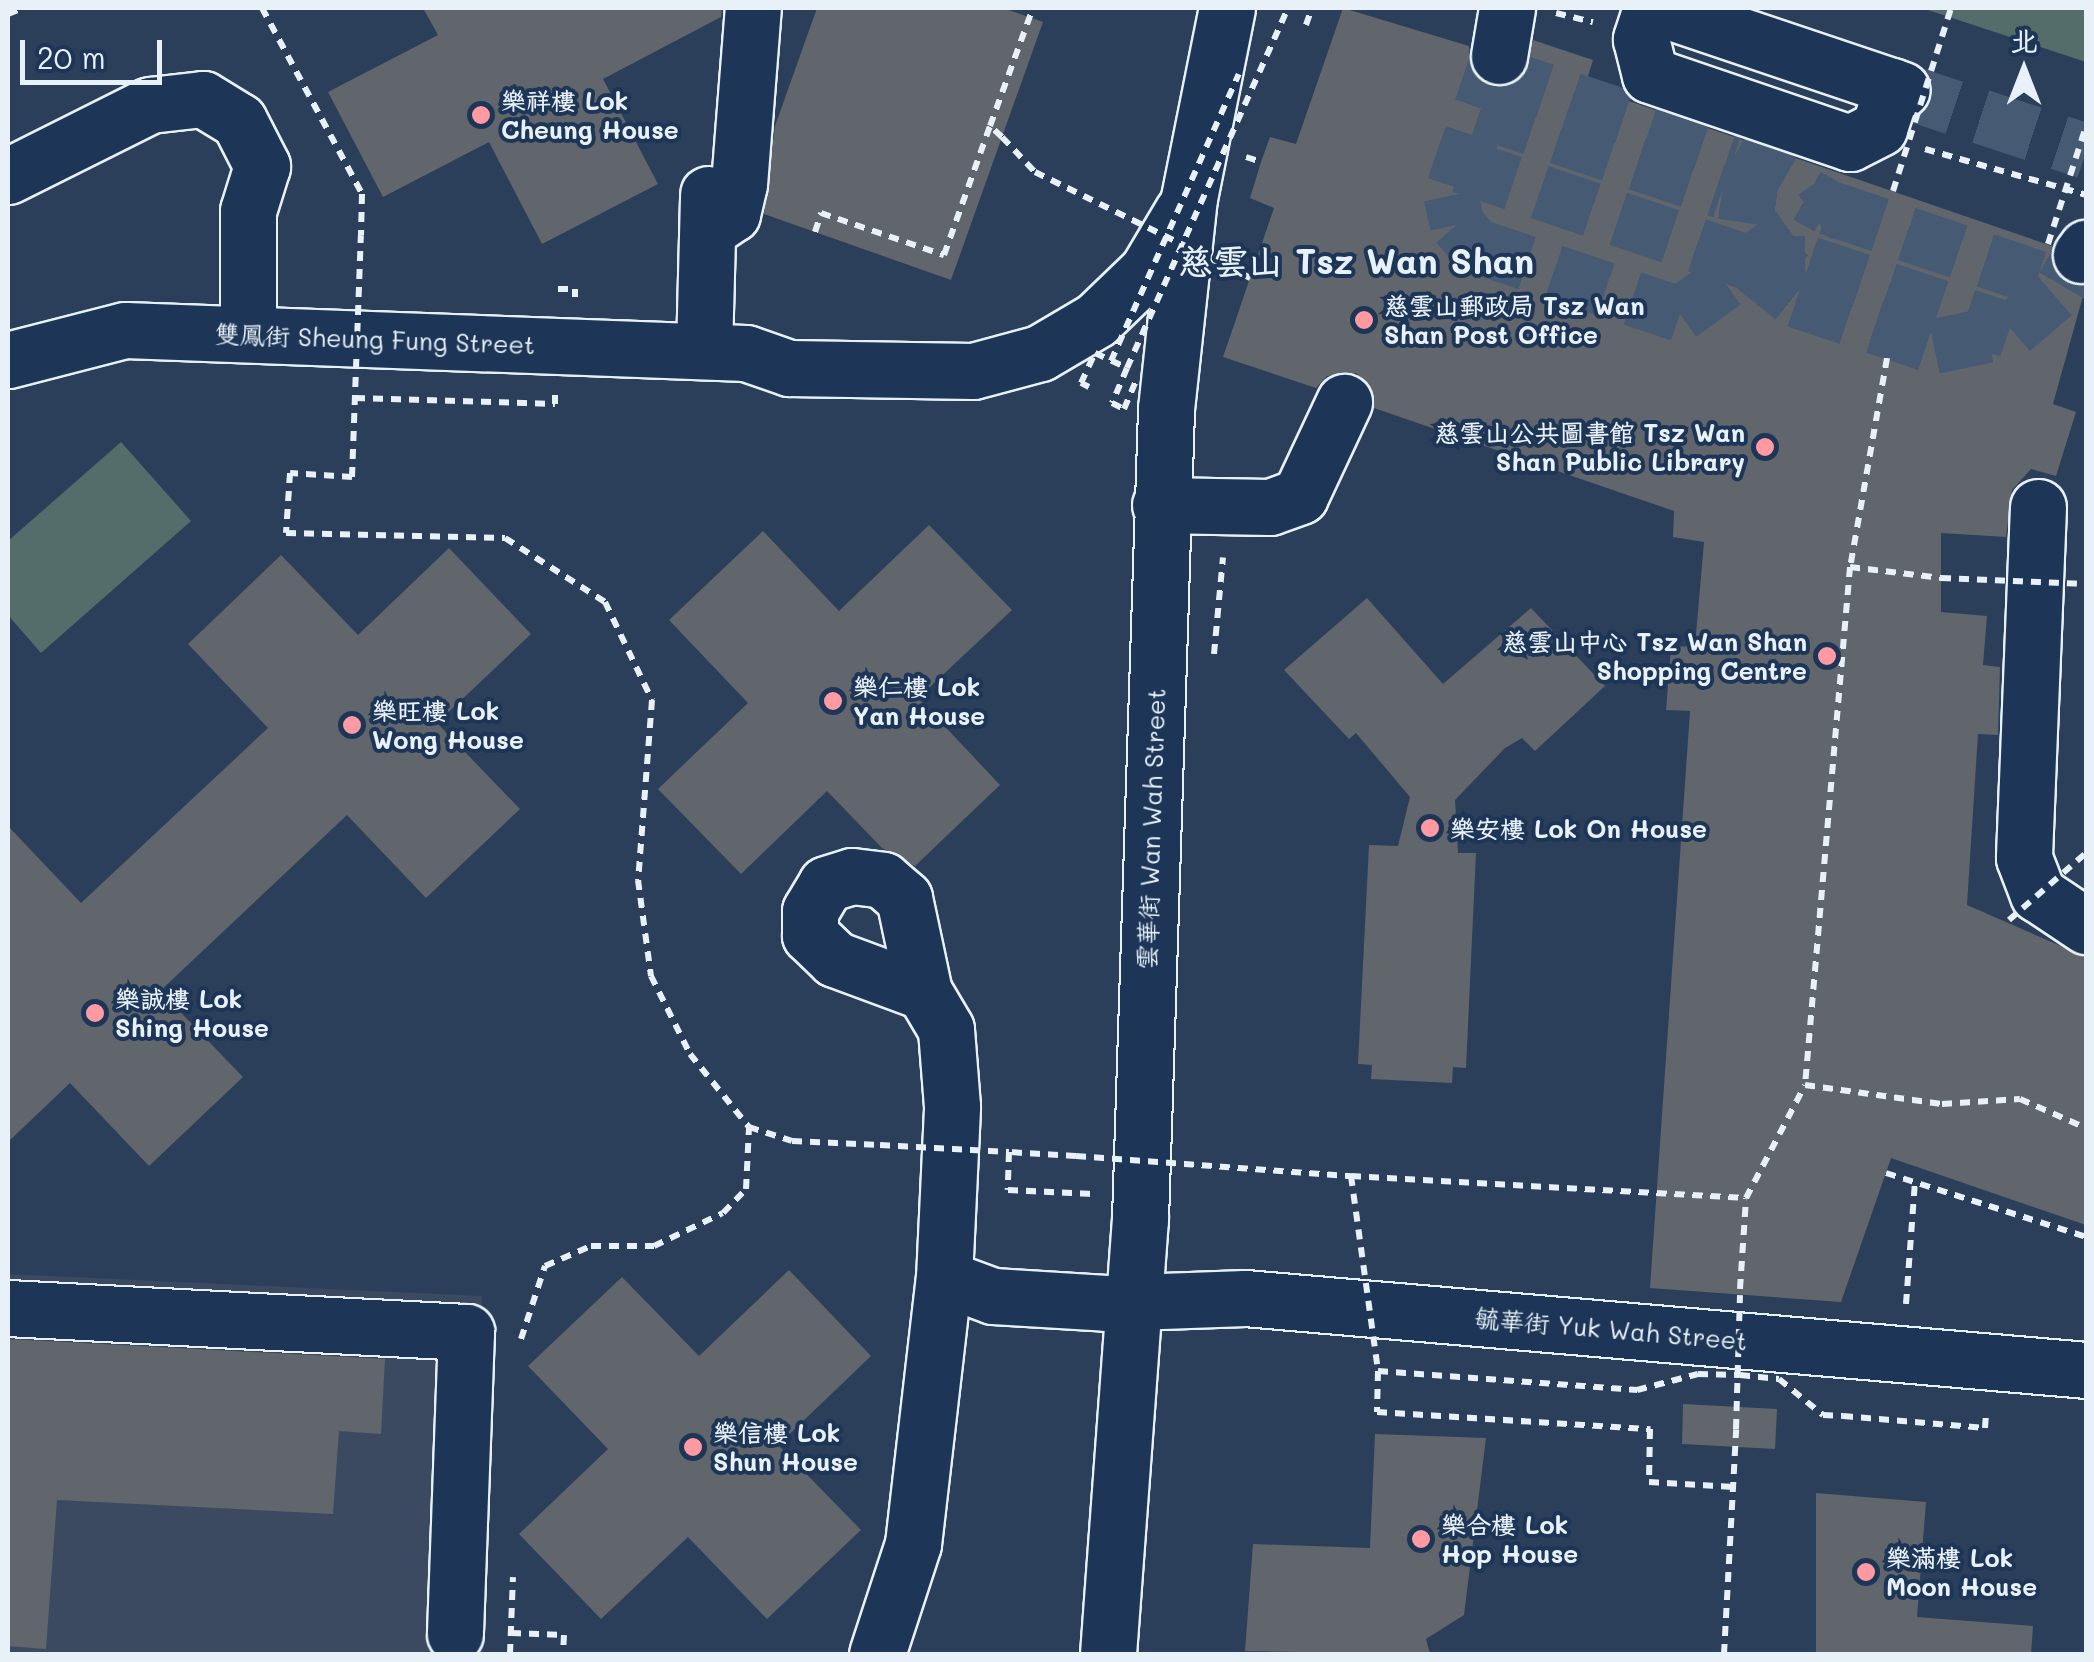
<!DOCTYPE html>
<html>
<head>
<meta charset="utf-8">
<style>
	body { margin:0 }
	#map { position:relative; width:2094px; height:1662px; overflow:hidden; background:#2b3f5b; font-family:Mali,"LXGW WenKai TC",sans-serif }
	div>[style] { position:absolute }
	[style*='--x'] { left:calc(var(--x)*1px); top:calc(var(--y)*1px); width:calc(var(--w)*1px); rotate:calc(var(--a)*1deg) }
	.built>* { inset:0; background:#3b4a60 }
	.green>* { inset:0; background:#546d6a }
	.building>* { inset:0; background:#61656c }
	.minor-tunnel>* { height:55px; margin-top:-27.5px; transform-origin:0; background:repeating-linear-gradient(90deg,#475a73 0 55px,transparent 0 83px) }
	.path>* { height:6px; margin-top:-3px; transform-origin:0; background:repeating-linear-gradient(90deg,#e8f1f8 0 10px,transparent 0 18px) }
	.roads { filter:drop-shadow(2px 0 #e8f1f8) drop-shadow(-2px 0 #e8f1f8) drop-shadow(0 2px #e8f1f8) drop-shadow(0 -2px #e8f1f8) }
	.minor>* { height:55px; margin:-27.5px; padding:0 27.5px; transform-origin:27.5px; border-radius:27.5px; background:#1d3557 }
	.path-bridge>* { height:6px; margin-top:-3px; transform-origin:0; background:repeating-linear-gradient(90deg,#e8f1f8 0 10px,transparent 0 18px) }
	.dots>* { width:28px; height:28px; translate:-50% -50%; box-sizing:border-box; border:5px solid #1d3557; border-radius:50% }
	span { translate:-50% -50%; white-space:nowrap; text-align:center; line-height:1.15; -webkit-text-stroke:8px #1d3557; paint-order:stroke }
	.poi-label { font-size:25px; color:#e8f1f8; font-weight:700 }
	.left { translate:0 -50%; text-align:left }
	.right { translate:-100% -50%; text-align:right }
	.street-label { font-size:25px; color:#e8f1f8 }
	.district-label { font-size:35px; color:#e8f1f8; font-weight:700 }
	.frame { position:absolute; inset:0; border:10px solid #e8f1f8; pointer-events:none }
	.north { position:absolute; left:1974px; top:20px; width:100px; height:100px; -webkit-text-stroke:8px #1d3557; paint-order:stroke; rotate:0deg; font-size:28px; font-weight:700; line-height:40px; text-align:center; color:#e8f1f8 }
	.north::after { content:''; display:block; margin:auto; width:35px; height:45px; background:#e8f1f8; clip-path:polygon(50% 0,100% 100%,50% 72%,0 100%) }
	.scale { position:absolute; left:20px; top:40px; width:142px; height:45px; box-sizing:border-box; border:5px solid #e8f1f8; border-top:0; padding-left:12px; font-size:30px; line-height:35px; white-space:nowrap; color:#e8f1f8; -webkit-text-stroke:8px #1d3557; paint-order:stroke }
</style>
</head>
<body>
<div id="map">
	<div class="built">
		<div style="clip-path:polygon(8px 1274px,482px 1296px,465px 1654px,8px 1654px)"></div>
	</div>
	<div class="green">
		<div style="clip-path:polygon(1922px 8px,2086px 8px,2086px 62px)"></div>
		<div style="clip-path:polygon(121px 442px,191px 521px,41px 653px,8px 615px,8px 541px)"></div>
	</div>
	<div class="building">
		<div style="clip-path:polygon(423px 8px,722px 8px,721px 17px,603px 79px,658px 184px,542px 244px,489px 142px,383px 197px,328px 92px,438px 35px)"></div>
		<div style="clip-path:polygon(817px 8px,1003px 8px,1043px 22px,951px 280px,764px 214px,775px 126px)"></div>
		<div style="clip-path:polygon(1343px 8px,1469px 46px,1470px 68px,1493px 87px,1522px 77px,1533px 40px,1593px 60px,1585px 86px,2052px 246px,2062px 280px,2086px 285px,2053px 404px,2076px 412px,2056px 476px,2031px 469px,2012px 490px,2006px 537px,1941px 533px,1941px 612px,1987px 616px,1983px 665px,2000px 667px,1998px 735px,1978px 734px,1967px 905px,2086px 957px,2086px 1225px,1891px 1158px,1841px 1302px,1650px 1288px,1690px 711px,1666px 710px,1671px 647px,1695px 646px,1704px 542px,1673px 537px,1674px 511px,1374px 408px,1370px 385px,1356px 373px,1327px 376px,1316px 388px,1223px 357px,1274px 208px,1250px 198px,1261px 162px,1270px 137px,1296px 144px)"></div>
		<div style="clip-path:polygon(929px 525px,1012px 610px,918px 698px,1000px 785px,915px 866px,882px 848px,827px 791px,741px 874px,658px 789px,748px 703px,669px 620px,763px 531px,839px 611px)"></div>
		<div style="clip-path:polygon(449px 548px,531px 634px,437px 723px,520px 809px,426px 898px,347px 815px,160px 991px,243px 1077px,149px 1166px,70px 1083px,8px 1142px,8px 826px,81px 903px,268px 728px,188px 644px,281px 555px,358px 635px)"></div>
		<div style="clip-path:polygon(1367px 598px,1443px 684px,1531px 608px,1605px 686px,1535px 751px,1522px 738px,1505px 748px,1455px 800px,1458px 853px,1476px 853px,1466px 1068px,1453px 1067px,1452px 1083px,1371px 1079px,1372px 1065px,1358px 1064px,1369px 845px,1398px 846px,1410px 797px,1356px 733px,1349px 739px,1284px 670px)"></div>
		<div style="clip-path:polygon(789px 1270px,871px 1356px,778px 1445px,861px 1530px,767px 1619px,688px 1537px,601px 1619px,519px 1534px,608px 1449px,528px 1366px,622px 1277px,699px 1356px)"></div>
		<div style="clip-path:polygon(8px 1339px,385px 1359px,381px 1434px,339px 1431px,333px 1514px,57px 1500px,46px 1649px,8px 1646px)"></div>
		<div style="clip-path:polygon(1683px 1404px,1777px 1409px,1775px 1449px,1682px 1444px)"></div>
		<div style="clip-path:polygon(1375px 1434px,1486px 1438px,1464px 1615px,1426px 1639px,1430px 1654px,1245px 1651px,1253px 1544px,1370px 1548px)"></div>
		<div style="clip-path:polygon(1816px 1493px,1926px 1502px,1917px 1617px,2033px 1626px,2031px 1654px,1816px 1654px)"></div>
	</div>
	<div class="minor-tunnel">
		<div style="--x:1499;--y:56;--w:147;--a:109.1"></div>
		<div style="--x:1451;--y:195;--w:30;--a:78"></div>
		<div style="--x:1457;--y:224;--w:28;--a:49"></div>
		<div style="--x:1475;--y:245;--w:216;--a:18.6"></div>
		<div style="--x:1680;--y:314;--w:183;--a:-35.9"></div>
		<div style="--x:1493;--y:73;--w:255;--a:18.5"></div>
		<div style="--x:1735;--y:154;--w:107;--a:29.7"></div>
		<div style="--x:1828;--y:207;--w:248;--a:18.6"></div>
		<div style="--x:1902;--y:90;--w:194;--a:18.3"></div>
		<div style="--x:1480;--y:110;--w:255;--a:18.5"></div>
		<div style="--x:1722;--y:191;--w:74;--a:8.6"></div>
		<div style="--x:1461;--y:165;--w:305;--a:18.7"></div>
		<div style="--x:1750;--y:263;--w:59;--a:38.8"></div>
		<div style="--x:1796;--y:300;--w:145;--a:18.4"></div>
		<div style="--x:1934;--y:346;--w:80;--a:-11.6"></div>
		<div style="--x:2012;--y:330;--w:67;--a:-40.8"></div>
		<div style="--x:2063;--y:286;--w:36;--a:-60"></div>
		<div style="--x:1750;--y:263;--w:59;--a:0"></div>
		<div style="--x:1809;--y:263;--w:211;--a:18.5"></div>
	</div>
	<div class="path">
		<div style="--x:262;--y:8;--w:211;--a:61.7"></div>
		<div style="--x:362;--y:194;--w:41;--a:91.4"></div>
		<div style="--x:1556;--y:13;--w:38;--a:14"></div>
		<div style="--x:8;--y:14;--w:16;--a:-22"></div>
		<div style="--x:1306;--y:25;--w:18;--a:-71"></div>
		<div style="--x:1002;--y:137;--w:16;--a:-137"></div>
		<div style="--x:990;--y:126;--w:126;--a:-70"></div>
		<div style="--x:1925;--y:149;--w:167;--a:15.9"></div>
		<div style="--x:1246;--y:157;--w:16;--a:18"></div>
		<div style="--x:815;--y:232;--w:20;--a:-72"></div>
		<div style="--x:821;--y:213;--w:130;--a:18.9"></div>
		<div style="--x:944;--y:255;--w:137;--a:-70.4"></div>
		<div style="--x:558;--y:289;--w:17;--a:0"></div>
		<div style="--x:575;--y:289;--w:8;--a:90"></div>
		<div style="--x:1887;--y:358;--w:212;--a:100"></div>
		<div style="--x:1850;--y:567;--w:520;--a:94.96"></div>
		<div style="--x:1805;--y:1085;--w:138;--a:7.9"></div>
		<div style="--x:1942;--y:1104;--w:78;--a:-3.7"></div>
		<div style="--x:2020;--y:1099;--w:72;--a:23.7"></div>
		<div style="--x:355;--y:398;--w:200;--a:1.7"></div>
		<div style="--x:555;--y:404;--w:9;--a:-90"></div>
		<div style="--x:352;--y:477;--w:62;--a:-176.3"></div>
		<div style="--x:290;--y:473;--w:60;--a:93.8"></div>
		<div style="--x:286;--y:533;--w:219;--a:1.3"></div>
		<div style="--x:505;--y:538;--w:119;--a:32.6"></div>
		<div style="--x:605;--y:602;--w:109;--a:64.4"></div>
		<div style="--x:652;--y:700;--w:181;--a:94.4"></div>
		<div style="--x:638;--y:880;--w:97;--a:82.3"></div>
		<div style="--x:651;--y:976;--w:87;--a:63.4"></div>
		<div style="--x:690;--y:1054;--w:94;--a:51.1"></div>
		<div style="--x:749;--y:1127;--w:45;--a:18"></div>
		<div style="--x:792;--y:1141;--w:88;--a:2.6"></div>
		<div style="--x:1850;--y:567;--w:92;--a:6.9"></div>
		<div style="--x:1214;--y:654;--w:97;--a:-84.7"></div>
		<div style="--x:1076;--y:1156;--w:67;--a:-176.6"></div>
		<div style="--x:1009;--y:1152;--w:38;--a:92"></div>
		<div style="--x:1008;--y:1190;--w:85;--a:2.7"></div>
		<div style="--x:1886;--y:1173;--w:210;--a:17.7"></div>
		<div style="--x:1351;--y:1176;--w:396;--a:3.2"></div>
		<div style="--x:1740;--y:1289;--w:91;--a:-86.2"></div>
		<div style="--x:1746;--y:1198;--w:127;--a:-62.4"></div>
		<div style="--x:1906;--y:1304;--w:123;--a:-85.8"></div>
		<div style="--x:521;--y:1339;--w:77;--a:-71.8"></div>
		<div style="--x:545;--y:1266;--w:50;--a:-23.5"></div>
		<div style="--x:591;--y:1246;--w:63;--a:0"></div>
		<div style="--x:654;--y:1246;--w:76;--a:-25.6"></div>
		<div style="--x:723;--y:1213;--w:33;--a:-46"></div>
		<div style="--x:746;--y:1189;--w:62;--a:-87.2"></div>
		<div style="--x:1378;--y:1371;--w:41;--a:91.4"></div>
		<div style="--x:1377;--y:1412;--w:274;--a:3.6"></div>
		<div style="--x:1650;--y:1429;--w:53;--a:91.1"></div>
		<div style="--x:1649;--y:1482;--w:85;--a:3.4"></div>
		<div style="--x:1843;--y:1416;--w:143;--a:4.8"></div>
		<div style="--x:1985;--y:1428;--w:16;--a:-86"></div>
		<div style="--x:511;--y:1633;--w:53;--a:2.2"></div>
		<div style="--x:564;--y:1635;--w:19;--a:93"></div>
		<div style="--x:510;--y:1654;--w:77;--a:-87.8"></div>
		<div style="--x:1724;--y:1654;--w:225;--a:-86.9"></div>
	</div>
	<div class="roads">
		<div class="minor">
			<div style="--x:1651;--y:8;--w:33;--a:108"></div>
			<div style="--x:1641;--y:39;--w:37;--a:76"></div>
			<div style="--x:1650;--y:75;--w:211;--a:18.8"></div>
			<div style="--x:1850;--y:143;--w:33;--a:-27"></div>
			<div style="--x:1879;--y:128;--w:44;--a:-71.6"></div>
			<div style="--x:1659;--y:8;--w:256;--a:18.6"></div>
			<div style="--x:1499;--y:56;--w:49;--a:-80.5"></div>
			<div style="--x:8;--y:176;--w:159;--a:-26.6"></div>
			<div style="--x:150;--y:105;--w:53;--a:-6.5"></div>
			<div style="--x:203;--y:99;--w:42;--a:31.4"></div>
			<div style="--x:239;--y:121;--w:51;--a:62.9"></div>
			<div style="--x:262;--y:166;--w:47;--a:107.3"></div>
			<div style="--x:248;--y:211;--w:121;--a:90"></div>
			<div style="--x:708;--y:230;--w:29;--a:-34"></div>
			<div style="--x:732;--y:214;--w:31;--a:-77"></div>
			<div style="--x:739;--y:184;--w:177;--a:-85.5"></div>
			<div style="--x:2081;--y:255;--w:9;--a:-54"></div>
			<div style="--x:704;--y:351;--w:157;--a:-88.5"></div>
			<div style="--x:8;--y:360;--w:121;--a:-14.4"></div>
			<div style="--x:125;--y:330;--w:621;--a:2.12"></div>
			<div style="--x:746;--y:353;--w:46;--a:19.2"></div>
			<div style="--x:789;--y:368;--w:184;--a:0.9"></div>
			<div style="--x:973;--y:371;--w:69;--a:-15"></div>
			<div style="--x:1040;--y:353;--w:65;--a:-30.5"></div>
			<div style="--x:1096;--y:320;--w:71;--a:-43.9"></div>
			<div style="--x:1147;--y:271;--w:69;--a:-59.3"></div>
			<div style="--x:1160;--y:505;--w:110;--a:1"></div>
			<div style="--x:1270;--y:507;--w:32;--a:-20"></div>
			<div style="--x:1300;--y:496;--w:104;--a:-64.9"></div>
			<div style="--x:2038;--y:507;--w:351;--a:92.3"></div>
			<div style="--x:2024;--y:858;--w:39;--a:69"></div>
			<div style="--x:2038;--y:894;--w:58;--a:33.7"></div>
			<div style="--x:852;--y:876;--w:31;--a:7"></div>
			<div style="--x:883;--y:880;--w:28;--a:41"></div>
			<div style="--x:904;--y:898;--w:96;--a:78"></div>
			<div style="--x:924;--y:992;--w:95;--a:-159.7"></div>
			<div style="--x:835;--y:959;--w:35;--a:-136"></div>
			<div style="--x:810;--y:935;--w:24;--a:-90"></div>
			<div style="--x:810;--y:911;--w:31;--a:-59"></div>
			<div style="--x:826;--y:884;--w:27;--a:-17"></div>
			<div style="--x:944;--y:1278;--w:52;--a:20.2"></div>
			<div style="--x:993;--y:1296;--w:113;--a:3.5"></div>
			<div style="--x:1106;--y:1303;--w:139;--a:-2.1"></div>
			<div style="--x:1245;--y:1298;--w:844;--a:4.89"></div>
			<div style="--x:8;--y:1308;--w:459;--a:3"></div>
			<div style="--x:466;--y:1332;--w:302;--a:92.1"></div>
			<div style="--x:877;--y:1654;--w:116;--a:-71.9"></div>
			<div style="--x:913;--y:1544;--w:268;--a:-83.4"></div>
			<div style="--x:944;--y:1278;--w:172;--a:-87.3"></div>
			<div style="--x:952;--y:1106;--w:77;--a:-94.5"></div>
			<div style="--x:946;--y:1029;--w:43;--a:-120.7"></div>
			<div style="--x:1108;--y:1654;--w:436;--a:-85.8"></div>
			<div style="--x:1140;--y:1219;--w:810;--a:-88.16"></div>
			<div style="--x:1166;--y:409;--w:212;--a:-83.8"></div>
			<div style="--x:1189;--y:198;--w:194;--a:-78.7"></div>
		</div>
	</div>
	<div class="path-bridge">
		<div style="--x:1002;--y:137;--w:48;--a:46.7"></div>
		<div style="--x:1035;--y:172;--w:240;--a:26.2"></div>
		<div style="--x:1893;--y:191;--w:192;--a:-72.4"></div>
		<div style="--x:2048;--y:244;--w:124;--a:-72.1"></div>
		<div style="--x:1111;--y:361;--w:314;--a:-66"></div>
		<div style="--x:1127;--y:368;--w:38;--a:113"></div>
		<div style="--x:1112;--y:403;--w:13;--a:27"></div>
		<div style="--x:1124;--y:409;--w:33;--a:-67"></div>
		<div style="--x:1089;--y:387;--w:9;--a:-153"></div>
		<div style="--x:1081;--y:383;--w:33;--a:-65"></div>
		<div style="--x:1095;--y:353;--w:35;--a:25"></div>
		<div style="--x:1127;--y:368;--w:394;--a:-65.9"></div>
		<div style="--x:352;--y:477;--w:242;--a:-87.9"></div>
		<div style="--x:1941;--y:578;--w:145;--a:2.4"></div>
		<div style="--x:2009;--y:920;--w:102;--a:-41"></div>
		<div style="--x:880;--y:1145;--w:129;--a:3.1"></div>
		<div style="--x:1076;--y:1156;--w:276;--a:4.2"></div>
		<div style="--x:1351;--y:1176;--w:197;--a:82.1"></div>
		<div style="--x:1378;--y:1371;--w:260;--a:4.2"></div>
		<div style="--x:1637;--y:1390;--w:63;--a:-14.7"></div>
		<div style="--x:1698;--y:1374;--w:42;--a:1.4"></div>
		<div style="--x:1740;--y:1375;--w:39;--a:6"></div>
		<div style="--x:1779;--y:1379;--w:57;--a:39.3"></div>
		<div style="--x:1823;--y:1415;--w:20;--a:3"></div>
		<div style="--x:1736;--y:1429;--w:134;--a:-88.3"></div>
	</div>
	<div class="dots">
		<div style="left:481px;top:115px;background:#ff9aa2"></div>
		<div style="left:1364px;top:320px;background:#ff9aa2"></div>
		<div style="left:1765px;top:447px;background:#ff9aa2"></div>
		<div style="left:1827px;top:656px;background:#ff9aa2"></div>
		<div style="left:833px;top:701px;background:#ff9aa2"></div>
		<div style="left:352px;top:725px;background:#ff9aa2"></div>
		<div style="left:1430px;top:828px;background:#ff9aa2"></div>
		<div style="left:95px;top:1013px;background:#ff9aa2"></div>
		<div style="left:693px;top:1447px;background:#ff9aa2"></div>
		<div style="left:1421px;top:1539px;background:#ff9aa2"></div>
		<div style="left:1866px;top:1572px;background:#ff9aa2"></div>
	</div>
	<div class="poi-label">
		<span class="left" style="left:501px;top:115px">樂祥樓 Lok<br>Cheung House</span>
		<span class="left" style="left:1384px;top:320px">慈雲山郵政局 Tsz Wan<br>Shan Post Office</span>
		<span class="right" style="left:1745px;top:447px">慈雲山公共圖書館 Tsz Wan<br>Shan Public Library</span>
		<span class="right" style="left:1807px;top:656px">慈雲山中心 Tsz Wan Shan<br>Shopping Centre</span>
		<span class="left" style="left:853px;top:701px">樂仁樓 Lok<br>Yan House</span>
		<span class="left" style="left:372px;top:725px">樂旺樓 Lok<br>Wong House</span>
		<span class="left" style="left:1450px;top:828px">樂安樓 Lok On House</span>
		<span class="left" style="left:115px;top:1013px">樂誠樓 Lok<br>Shing House</span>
		<span class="left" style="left:713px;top:1447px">樂信樓 Lok<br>Shun House</span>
		<span class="left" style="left:1441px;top:1539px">樂合樓 Lok<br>Hop House</span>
		<span class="left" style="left:1886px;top:1572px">樂滿樓 Lok<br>Moon House</span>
	</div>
	<div class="street-label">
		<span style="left:375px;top:339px;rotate:2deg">雙鳳街 Sheung Fung Street</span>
		<span style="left:1151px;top:829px;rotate:-88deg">雲華街 Wan Wah Street</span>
		<span style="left:1611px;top:1329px;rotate:5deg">毓華街 Yuk Wah Street</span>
	</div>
	<div class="district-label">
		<span style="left:1356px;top:260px">慈雲山 Tsz Wan Shan</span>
	</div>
	<div class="frame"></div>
	<div class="north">北</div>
	<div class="scale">20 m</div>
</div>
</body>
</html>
